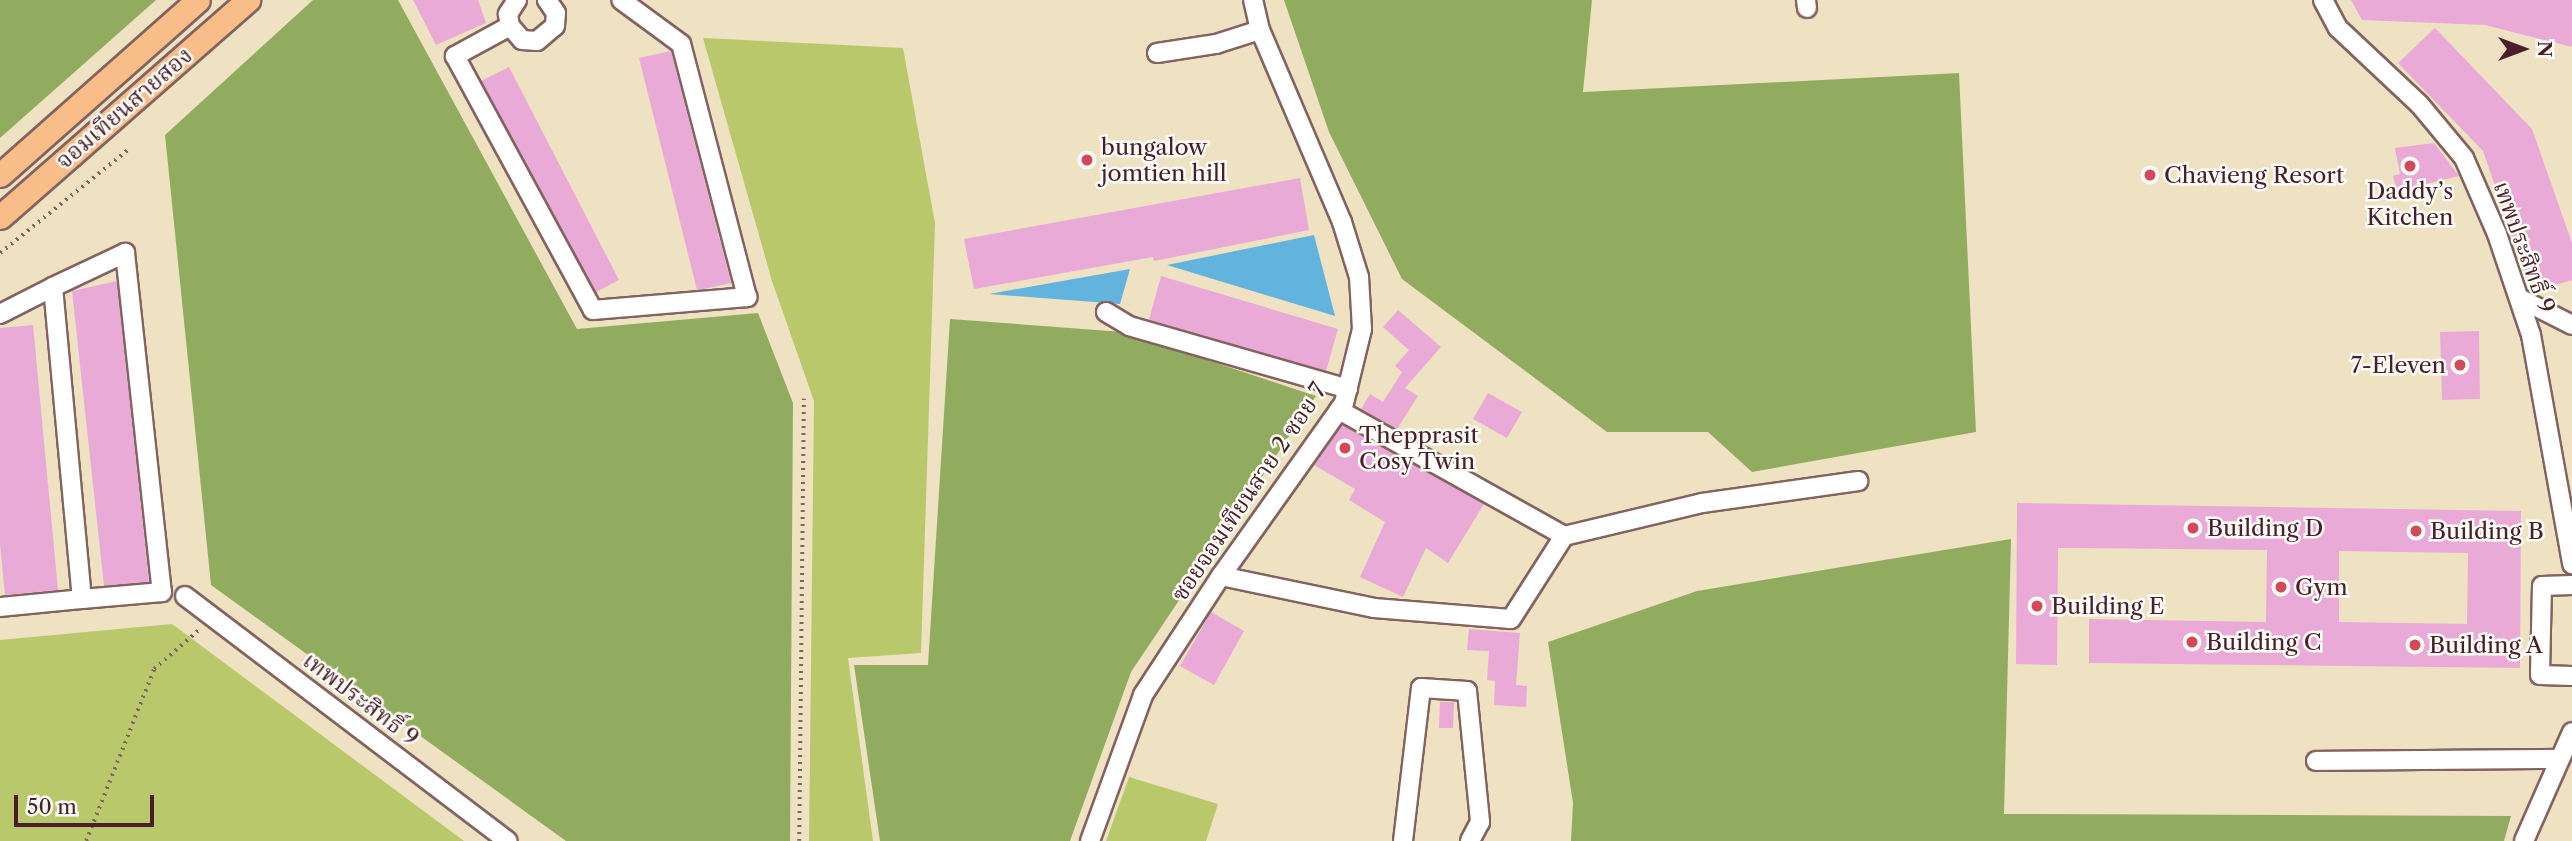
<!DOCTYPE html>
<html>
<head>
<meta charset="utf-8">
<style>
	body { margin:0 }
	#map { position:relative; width:2572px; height:841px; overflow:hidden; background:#eee2c2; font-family:"Libre Caslon Text","Noto Serif Thai",serif }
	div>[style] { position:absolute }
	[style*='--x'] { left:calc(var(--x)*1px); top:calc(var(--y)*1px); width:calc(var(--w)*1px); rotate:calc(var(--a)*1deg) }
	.green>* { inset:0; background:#b8c86b }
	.forest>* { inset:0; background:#92ac5f }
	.water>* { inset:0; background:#62b3dd }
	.building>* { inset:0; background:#e9aad8 }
	.path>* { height:3.5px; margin-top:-1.75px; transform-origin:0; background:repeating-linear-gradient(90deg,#836360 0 2px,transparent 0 7px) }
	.roads { filter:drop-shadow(2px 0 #836360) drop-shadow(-2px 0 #836360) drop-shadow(0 2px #836360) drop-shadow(0 -2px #836360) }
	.minor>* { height:18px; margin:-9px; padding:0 9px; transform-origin:9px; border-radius:9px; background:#fff }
	.major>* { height:23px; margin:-11.5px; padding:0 11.5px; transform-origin:11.5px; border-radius:11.5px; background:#f8bd88 }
	.dots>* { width:19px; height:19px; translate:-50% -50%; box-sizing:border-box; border:4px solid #fdfcf7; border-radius:50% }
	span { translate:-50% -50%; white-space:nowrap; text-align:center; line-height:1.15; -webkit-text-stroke:5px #fdfcf7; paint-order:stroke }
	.street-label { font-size:23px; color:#4a1f2b }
	.poi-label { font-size:23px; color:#4a1f2b }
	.left { translate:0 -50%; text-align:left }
	.right { translate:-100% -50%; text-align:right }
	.north { position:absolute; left:2488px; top:14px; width:70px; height:70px; -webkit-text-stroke:5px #fdfcf7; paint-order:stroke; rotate:90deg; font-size:19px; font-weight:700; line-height:28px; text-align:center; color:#4a1f2b }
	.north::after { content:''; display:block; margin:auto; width:24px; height:32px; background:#4a1f2b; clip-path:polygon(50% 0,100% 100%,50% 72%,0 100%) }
	.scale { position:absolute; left:14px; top:795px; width:140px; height:32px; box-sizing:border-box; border:4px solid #4a1f2b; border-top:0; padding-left:9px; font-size:21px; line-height:24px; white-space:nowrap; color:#4a1f2b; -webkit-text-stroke:5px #fdfcf7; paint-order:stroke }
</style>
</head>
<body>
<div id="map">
	<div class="green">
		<div style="clip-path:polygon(703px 38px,903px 48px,935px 223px,921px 653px,848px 658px,873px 841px,809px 841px,814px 401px,772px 281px)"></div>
		<div style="clip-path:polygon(172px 624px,464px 841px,0 841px,0 640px)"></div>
		<div style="clip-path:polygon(1129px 777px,1218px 804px,1206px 841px,1106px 841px)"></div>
	</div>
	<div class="forest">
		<div style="clip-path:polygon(0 0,156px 0,0 138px)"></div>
		<div style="clip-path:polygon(313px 0,398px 0,577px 329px,758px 313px,793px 403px,790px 841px,566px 841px,211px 585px,165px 135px)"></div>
		<div style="clip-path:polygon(1284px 0,1592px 0,1583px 92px,1959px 73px,1976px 432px,1752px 472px,1708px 432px,1607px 432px,1402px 279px,1329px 132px)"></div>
		<div style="clip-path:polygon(950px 319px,1123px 332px,1316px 396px,1131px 672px,1070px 841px,880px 841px,854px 665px,928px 665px)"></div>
		<div style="clip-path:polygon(2011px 539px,2004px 814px,2511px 816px,2504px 841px,1571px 841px,1573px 803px,1548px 642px,1697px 591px)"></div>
	</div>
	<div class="water">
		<div style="clip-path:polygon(1314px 235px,1335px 316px,1167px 265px)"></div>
		<div style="clip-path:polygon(1130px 269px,1120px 304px,989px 294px)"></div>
	</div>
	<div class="building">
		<div style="clip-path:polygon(413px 0,478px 0,486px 23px,436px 45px)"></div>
		<div style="clip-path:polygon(2351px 0,2572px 0,2572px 47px,2485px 25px,2362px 20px)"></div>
		<div style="clip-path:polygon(2435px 28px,2532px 129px,2572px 243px,2572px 280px,2532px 292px,2483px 151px,2398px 63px)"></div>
		<div style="clip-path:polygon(671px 51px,731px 283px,704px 289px,697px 290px,639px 58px)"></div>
		<div style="clip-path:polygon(509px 67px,619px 280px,596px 292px,481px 81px)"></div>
		<div style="clip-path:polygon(2434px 143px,2459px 176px,2397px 191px,2393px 176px,2400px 174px,2395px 148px)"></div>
		<div style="clip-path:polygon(1300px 178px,1309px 230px,1154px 261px,1153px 257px,974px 289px,964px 239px)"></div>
		<div style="clip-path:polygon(1161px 276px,1338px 329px,1326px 371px,1149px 320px)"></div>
		<div style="clip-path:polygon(117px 281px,149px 582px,104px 586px,72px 291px)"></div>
		<div style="clip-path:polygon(1398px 310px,1441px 347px,1405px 388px,1418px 396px,1397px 429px,1361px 409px,1370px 394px,1383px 402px,1402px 372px,1395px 366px,1409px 350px,1383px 327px)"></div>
		<div style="clip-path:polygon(33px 325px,58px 590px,5px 595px,0 544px,0 328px)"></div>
		<div style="clip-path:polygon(2479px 331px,2480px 399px,2442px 400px,2440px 332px)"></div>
		<div style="clip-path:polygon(1488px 393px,1522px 412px,1507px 438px,1473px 419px)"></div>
		<div style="clip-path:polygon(1342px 425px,1484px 504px,1448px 563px,1426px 548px,1403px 597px,1360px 577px,1385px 522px,1349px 500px,1355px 489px,1314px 465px)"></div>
		<div style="clip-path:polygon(evenodd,2017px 503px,2521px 511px,2520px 668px,2089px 663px,2089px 619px,2266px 622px,2267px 550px,2079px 548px,2058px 548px,2057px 665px,2016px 664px,2017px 503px,2339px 551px,2468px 553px,2467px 624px,2339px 622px,2339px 551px)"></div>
		<div style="clip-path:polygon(1211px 612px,1244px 631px,1214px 685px,1180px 666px)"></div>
		<div style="clip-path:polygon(1469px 629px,1520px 633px,1516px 685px,1527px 686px,1526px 707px,1494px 705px,1495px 681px,1487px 680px,1489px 651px,1467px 650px)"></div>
		<div style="clip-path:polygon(1440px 702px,1454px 702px,1453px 728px,1439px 728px)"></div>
	</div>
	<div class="path">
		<div style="--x:0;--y:253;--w:167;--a:-38.9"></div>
		<div style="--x:86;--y:841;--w:185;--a:-68.4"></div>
		<div style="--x:154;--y:669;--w:62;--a:-41.1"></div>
		<div style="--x:799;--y:841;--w:442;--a:-89.4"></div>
	</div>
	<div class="roads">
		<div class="minor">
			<div style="--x:517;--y:0;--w:17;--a:123"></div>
			<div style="--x:508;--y:14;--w:12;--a:81"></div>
			<div style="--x:510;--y:26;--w:18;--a:49"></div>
			<div style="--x:522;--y:40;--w:15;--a:4"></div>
			<div style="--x:537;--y:41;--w:23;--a:-40"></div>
			<div style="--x:555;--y:26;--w:13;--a:-86"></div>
			<div style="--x:556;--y:13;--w:16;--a:-125"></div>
			<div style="--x:1806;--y:0;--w:8;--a:83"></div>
			<div style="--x:2323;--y:0;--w:32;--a:62"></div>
			<div style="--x:2338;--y:28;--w:112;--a:43.2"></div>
			<div style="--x:2420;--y:105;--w:69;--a:50.3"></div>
			<div style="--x:2464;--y:158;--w:83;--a:66.5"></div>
			<div style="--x:2497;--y:234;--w:107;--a:71.4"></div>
			<div style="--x:2531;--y:335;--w:233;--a:79.8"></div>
			<div style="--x:510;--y:26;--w:63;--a:151.4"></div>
			<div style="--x:455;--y:56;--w:289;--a:61.5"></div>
			<div style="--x:593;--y:310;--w:155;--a:-4.8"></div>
			<div style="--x:747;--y:297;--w:261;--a:-104.6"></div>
			<div style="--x:681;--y:44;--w:74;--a:-143.7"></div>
			<div style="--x:1157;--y:53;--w:60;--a:-8.7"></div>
			<div style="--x:1216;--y:44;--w:46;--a:-17.7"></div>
			<div style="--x:53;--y:287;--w:80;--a:-25.3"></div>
			<div style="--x:125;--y:253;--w:341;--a:83.8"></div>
			<div style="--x:162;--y:592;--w:80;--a:175"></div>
			<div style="--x:2519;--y:298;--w:59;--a:27"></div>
			<div style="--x:1106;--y:312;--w:27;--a:31"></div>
			<div style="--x:1129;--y:326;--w:228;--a:16"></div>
			<div style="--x:0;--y:314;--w:59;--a:-27"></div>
			<div style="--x:53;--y:287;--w:313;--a:84.7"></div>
			<div style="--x:82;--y:599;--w:82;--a:174.4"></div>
			<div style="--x:1339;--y:410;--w:258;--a:29.2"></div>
			<div style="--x:1221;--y:576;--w:156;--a:11.8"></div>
			<div style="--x:1374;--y:608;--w:137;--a:4.6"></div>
			<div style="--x:1511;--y:619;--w:98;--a:-57.4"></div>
			<div style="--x:1564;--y:536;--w:142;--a:-13.4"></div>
			<div style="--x:1702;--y:503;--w:158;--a:-8"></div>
			<div style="--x:2572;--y:585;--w:30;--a:178"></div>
			<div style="--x:2542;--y:586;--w:89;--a:91.3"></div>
			<div style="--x:2540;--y:675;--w:32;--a:2"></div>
			<div style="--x:185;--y:596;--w:405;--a:37.2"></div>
			<div style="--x:2316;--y:761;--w:244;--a:-0.5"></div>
			<div style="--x:1090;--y:841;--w:155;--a:-70"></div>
			<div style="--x:1143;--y:695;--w:142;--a:-56.8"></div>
			<div style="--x:1221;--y:576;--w:212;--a:-54.6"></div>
			<div style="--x:1344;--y:403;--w:76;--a:-76.3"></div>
			<div style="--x:1362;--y:329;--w:52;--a:-93.3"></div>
			<div style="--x:1359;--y:277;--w:58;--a:-107.2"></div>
			<div style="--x:1342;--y:222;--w:209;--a:-113.1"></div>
			<div style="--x:1260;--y:30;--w:31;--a:-103"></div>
			<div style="--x:1403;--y:841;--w:154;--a:-83.3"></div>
			<div style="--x:1421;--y:688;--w:46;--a:3.7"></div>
			<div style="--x:1467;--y:691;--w:132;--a:84.3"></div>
			<div style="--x:1480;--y:822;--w:21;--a:118"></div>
			<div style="--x:2524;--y:841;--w:119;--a:-66.2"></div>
		</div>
		<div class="major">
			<div style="--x:0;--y:175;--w:264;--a:-41.5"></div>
			<div style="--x:0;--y:217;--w:330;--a:-41.2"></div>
		</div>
	</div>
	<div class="dots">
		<div style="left:1087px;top:160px;background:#d1495b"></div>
		<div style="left:2410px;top:166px;background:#d1495b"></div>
		<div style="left:2150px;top:175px;background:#d1495b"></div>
		<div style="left:2460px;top:365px;background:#d1495b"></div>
		<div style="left:1345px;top:448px;background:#d1495b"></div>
		<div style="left:2193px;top:528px;background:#d1495b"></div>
		<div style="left:2416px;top:531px;background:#d1495b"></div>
		<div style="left:2281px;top:587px;background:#d1495b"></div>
		<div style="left:2037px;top:606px;background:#d1495b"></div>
		<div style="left:2192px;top:642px;background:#d1495b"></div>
		<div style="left:2415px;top:645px;background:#d1495b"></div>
	</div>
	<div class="street-label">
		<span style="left:124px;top:108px;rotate:-41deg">จอมเทียนสายสอง</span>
		<span style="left:2524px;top:247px;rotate:70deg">เทพประสิทธิ์ 9</span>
		<span style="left:1249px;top:492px;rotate:-56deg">ซอยจอมเทียนสาย 2 ซอย 7</span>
		<span style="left:361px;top:699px;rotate:37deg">เทพประสิทธิ์ 9</span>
	</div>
	<div class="poi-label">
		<span class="left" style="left:1101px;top:160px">bungalow<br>jomtien hill</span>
		<span class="left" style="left:2164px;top:175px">Chavieng Resort</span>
		<span style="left:2410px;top:204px">Daddy’s<br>Kitchen</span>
		<span class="right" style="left:2446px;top:365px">7-Eleven</span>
		<span class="left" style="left:1359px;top:448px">Thepprasit<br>Cosy Twin</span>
		<span class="left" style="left:2207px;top:528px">Building D</span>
		<span class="left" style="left:2430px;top:531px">Building B</span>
		<span class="left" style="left:2295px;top:587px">Gym</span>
		<span class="left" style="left:2051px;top:606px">Building E</span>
		<span class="left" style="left:2206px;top:642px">Building C</span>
		<span class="left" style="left:2429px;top:645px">Building A</span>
	</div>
	<div class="north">N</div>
	<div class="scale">50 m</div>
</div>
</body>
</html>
